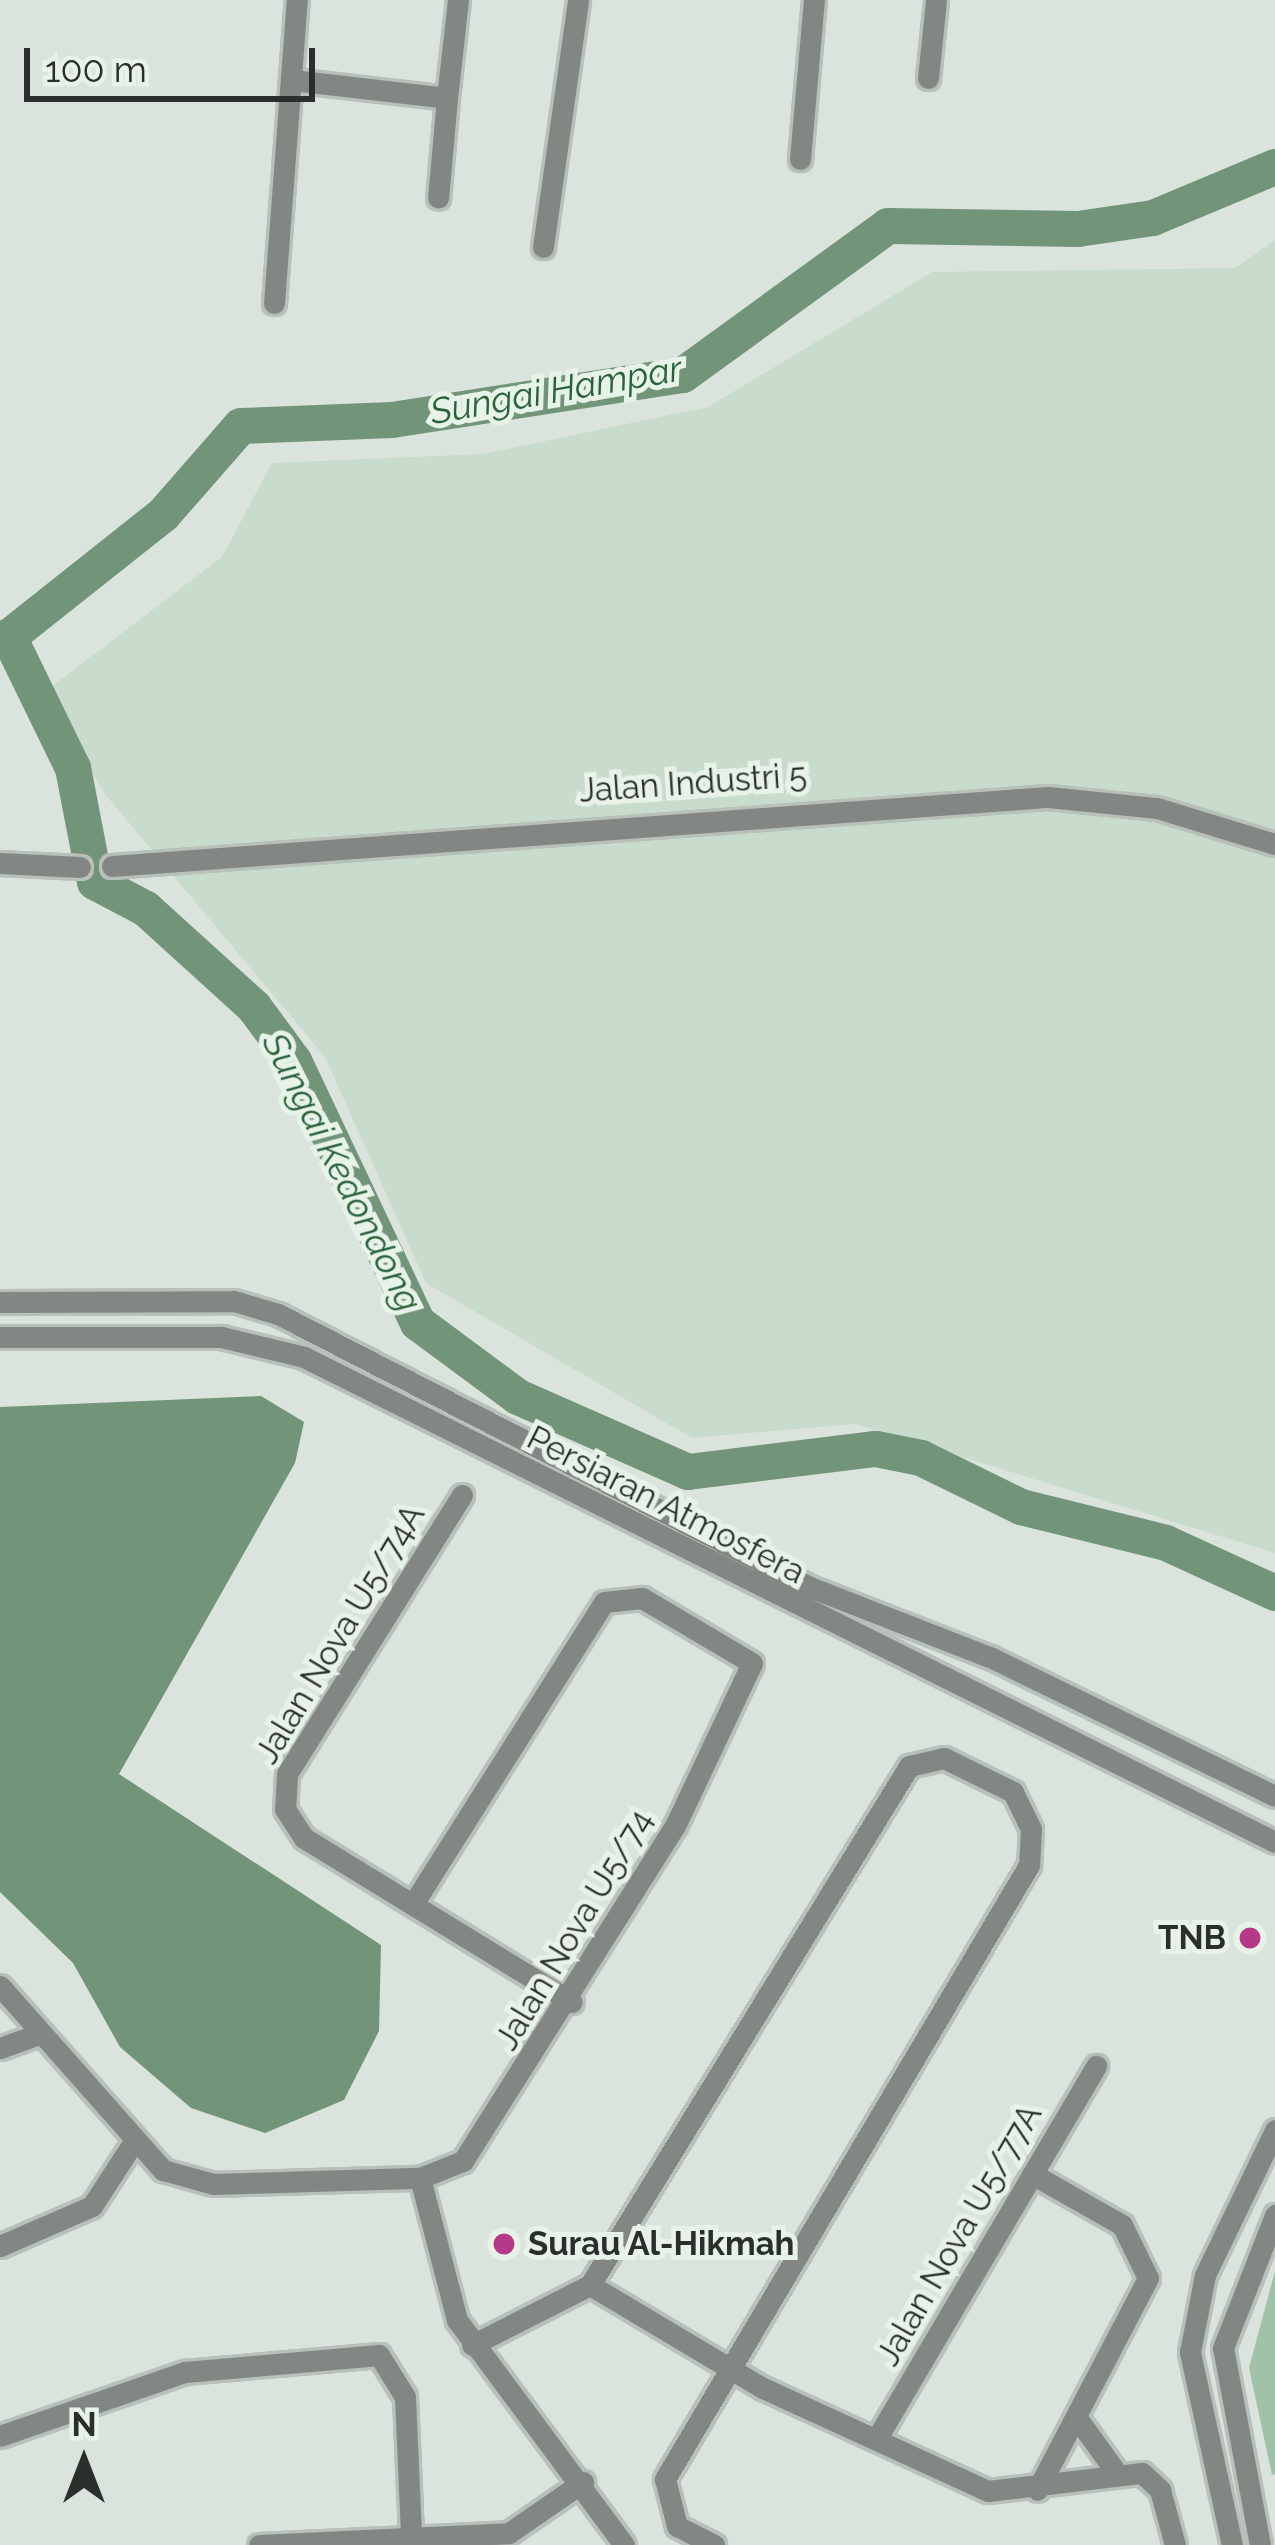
<!DOCTYPE html>
<html>
<head>
<meta charset="utf-8">
<style>
	body { margin:0 }
	#map { position:relative; width:1275px; height:2545px; overflow:hidden; background:#dae4dc; font-family:Raleway,sans-serif }
	div>[style] { position:absolute }
	[style*='--x'] { left:calc(var(--x)*1px); top:calc(var(--y)*1px); width:calc(var(--w)*1px); rotate:calc(var(--a)*1deg) }
	.built>* { inset:0; background:#c9dbcd }
	.green>* { inset:0; background:#a1c2a8 }
	.water>* { inset:0; background:#72957a }
	.river>* { height:36px; margin:-18px; padding:0 18px; transform-origin:18px; border-radius:18px; background:#72957a }
	.roads { filter:drop-shadow(3px 0 #b7c0b9) drop-shadow(-3px 0 #b7c0b9) drop-shadow(0 3px #b7c0b9) drop-shadow(0 -3px #b7c0b9) }
	.minor>* { height:21px; margin:-10.5px; padding:0 10.5px; transform-origin:10.5px; border-radius:10.5px; background:#838783 }
	.dots>* { width:33px; height:33px; translate:-50% -50%; box-sizing:border-box; border:6px solid #e7f2e9; border-radius:50% }
	span { translate:-50% -50%; white-space:nowrap; text-align:center; line-height:1.15; -webkit-text-stroke:10px #e7f2e9; paint-order:stroke }
	.street-label { font-size:33px; color:#2b2f2b }
	.poi-label { font-size:33px; color:#2b2f2b; font-weight:700 }
	.right { translate:-100% -50%; text-align:right }
	.left { translate:0 -50%; text-align:left }
	.water-label { font-size:36px; color:#28613a; font-style:italic }
	.north { position:absolute; left:24px; top:2401px; width:120px; height:120px; -webkit-text-stroke:9px #e7f2e9; paint-order:stroke; rotate:0deg; font-size:33px; font-weight:700; line-height:48px; text-align:center; color:#2b2f2b }
	.north::after { content:''; display:block; margin:auto; width:42px; height:54px; background:#2b2f2b; clip-path:polygon(50% 0,100% 100%,50% 72%,0 100%) }
	.scale { position:absolute; left:24px; top:48px; width:291px; height:54px; box-sizing:border-box; border:6px solid #2b2f2b; border-top:0; padding-left:15px; font-size:36px; line-height:42px; white-space:nowrap; color:#2b2f2b; -webkit-text-stroke:9px #e7f2e9; paint-order:stroke }
</style>
</head>
<body>
<div id="map">
	<div class="built">
		<div style="clip-path:polygon(1275px 240px,1275px 1553px,855px 1424px,692px 1438px,426px 1283px,325px 1057px,105px 794px,43px 693px,222px 557px,272px 463px,483px 454px,708px 407px,932px 272px,1235px 268px)"></div>
	</div>
	<div class="green">
		<div style="clip-path:polygon(1275px 2271px,1275px 2474px,1272px 2475px,1249px 2368px)"></div>
	</div>
	<div class="water">
		<div style="clip-path:polygon(261px 1396px,304px 1422px,295px 1463px,119px 1774px,381px 1945px,379px 2031px,344px 2100px,265px 2133px,191px 2108px,120px 2047px,73px 1963px,0 1892px,0 1407px)"></div>
	</div>
	<div class="river">
		<div style="--x:9;--y:637;--w:196;--a:-38.4"></div>
		<div style="--x:163;--y:515;--w:118;--a:-48.8"></div>
		<div style="--x:241;--y:426;--w:151;--a:-2.3"></div>
		<div style="--x:392;--y:420;--w:294;--a:-8.8"></div>
		<div style="--x:683;--y:375;--w:253;--a:-36"></div>
		<div style="--x:888;--y:226;--w:190;--a:0.9"></div>
		<div style="--x:1078;--y:229;--w:76;--a:-8.3"></div>
		<div style="--x:1153;--y:218;--w:132;--a:-22.7"></div>
		<div style="--x:0;--y:639;--w:9;--a:-13"></div>
		<div style="--x:9;--y:637;--w:146;--a:64"></div>
		<div style="--x:73;--y:768;--w:116;--a:79.1"></div>
		<div style="--x:95;--y:882;--w:58;--a:27.9"></div>
		<div style="--x:146;--y:909;--w:146;--a:42.2"></div>
		<div style="--x:254;--y:1007;--w:67;--a:53.5"></div>
		<div style="--x:294;--y:1061;--w:290;--a:64.7"></div>
		<div style="--x:418;--y:1323;--w:124;--a:36.5"></div>
		<div style="--x:518;--y:1397;--w:186;--a:23.8"></div>
		<div style="--x:688;--y:1472;--w:189;--a:-7"></div>
		<div style="--x:876;--y:1449;--w:46;--a:11.3"></div>
		<div style="--x:921;--y:1458;--w:111;--a:26.1"></div>
		<div style="--x:1021;--y:1507;--w:149;--a:13.9"></div>
		<div style="--x:1166;--y:1543;--w:120;--a:24.6"></div>
	</div>
	<div class="roads">
		<div class="minor">
			<div style="--x:928;--y:78;--w:78;--a:-84.1"></div>
			<div style="--x:292;--y:80;--w:156;--a:6.6"></div>
			<div style="--x:447;--y:98;--w:100;--a:95.1"></div>
			<div style="--x:447;--y:98;--w:99;--a:-83.6"></div>
			<div style="--x:800;--y:159;--w:160;--a:-85"></div>
			<div style="--x:543;--y:247;--w:249;--a:-81.9"></div>
			<div style="--x:274;--y:303;--w:304;--a:-85.7"></div>
			<div style="--x:0;--y:863;--w:80;--a:2.9"></div>
			<div style="--x:112;--y:866;--w:939;--a:-4.22"></div>
			<div style="--x:1048;--y:797;--w:110;--a:5.8"></div>
			<div style="--x:1157;--y:808;--w:123;--a:17"></div>
			<div style="--x:0;--y:1302;--w:234;--a:-0.2"></div>
			<div style="--x:234;--y:1301;--w:46;--a:16.5"></div>
			<div style="--x:278;--y:1314;--w:598;--a:27.16"></div>
			<div style="--x:810;--y:1587;--w:193;--a:21.3"></div>
			<div style="--x:990;--y:1657;--w:317;--a:26"></div>
			<div style="--x:0;--y:1337;--w:221;--a:0"></div>
			<div style="--x:221;--y:1337;--w:85;--a:13.5"></div>
			<div style="--x:304;--y:1357;--w:1085;--a:26.54"></div>
			<div style="--x:462;--y:1495;--w:329;--a:122.1"></div>
			<div style="--x:287;--y:1774;--w:35;--a:93"></div>
			<div style="--x:285;--y:1809;--w:35;--a:57"></div>
			<div style="--x:304;--y:1838;--w:314;--a:31.5"></div>
			<div style="--x:0;--y:1986;--w:246;--a:48.5"></div>
			<div style="--x:163;--y:2170;--w:52;--a:15.6"></div>
			<div style="--x:213;--y:2184;--w:207;--a:-1.7"></div>
			<div style="--x:420;--y:2178;--w:46;--a:-21.6"></div>
			<div style="--x:463;--y:2161;--w:396;--a:-57.7"></div>
			<div style="--x:675;--y:1826;--w:180;--a:-64.7"></div>
			<div style="--x:752;--y:1663;--w:128;--a:-149.4"></div>
			<div style="--x:642;--y:1598;--w:38;--a:174"></div>
			<div style="--x:604;--y:1602;--w:356;--a:122.3"></div>
			<div style="--x:0;--y:2048;--w:41;--a:-19.7"></div>
			<div style="--x:1034;--y:2175;--w:101;--a:29.6"></div>
			<div style="--x:1122;--y:2225;--w:59;--a:63.9"></div>
			<div style="--x:1148;--y:2278;--w:239;--a:117.6"></div>
			<div style="--x:420;--y:2178;--w:147;--a:75.4"></div>
			<div style="--x:457;--y:2320;--w:280;--a:53.4"></div>
			<div style="--x:0;--y:2246;--w:100;--a:-23.5"></div>
			<div style="--x:92;--y:2206;--w:72;--a:-57"></div>
			<div style="--x:590;--y:2285;--w:609;--a:-58.42"></div>
			<div style="--x:909;--y:1766;--w:36;--a:-13"></div>
			<div style="--x:944;--y:1758;--w:77;--a:26.2"></div>
			<div style="--x:1013;--y:1792;--w:41;--a:64.1"></div>
			<div style="--x:1031;--y:1829;--w:36;--a:93"></div>
			<div style="--x:1029;--y:1865;--w:714;--a:120.66"></div>
			<div style="--x:665;--y:2479;--w:49;--a:75.7"></div>
			<div style="--x:677;--y:2526;--w:42;--a:27.2"></div>
			<div style="--x:472;--y:2345;--w:132;--a:-27"></div>
			<div style="--x:590;--y:2285;--w:201;--a:30.8"></div>
			<div style="--x:763;--y:2388;--w:247;--a:24.6"></div>
			<div style="--x:988;--y:2491;--w:155;--a:-6.7"></div>
			<div style="--x:1142;--y:2473;--w:25;--a:43"></div>
			<div style="--x:1160;--y:2490;--w:57;--a:74.7"></div>
			<div style="--x:1077;--y:2418;--w:67;--a:54.2"></div>
			<div style="--x:0;--y:2436;--w:196;--a:-19.1"></div>
			<div style="--x:185;--y:2372;--w:195;--a:-5"></div>
			<div style="--x:379;--y:2355;--w:49;--a:58.2"></div>
			<div style="--x:405;--y:2397;--w:137;--a:87.5"></div>
			<div style="--x:877;--y:2438;--w:432;--a:-59.5"></div>
			<div style="--x:259;--y:2545;--w:250;--a:-2.7"></div>
			<div style="--x:509;--y:2533;--w:90;--a:-34.6"></div>
			<div style="--x:1232;--y:2545;--w:198;--a:-102.3"></div>
			<div style="--x:1190;--y:2352;--w:78;--a:-79"></div>
			<div style="--x:1205;--y:2275;--w:161;--a:-64.2"></div>
			<div style="--x:1260;--y:2545;--w:200;--a:-100.6"></div>
			<div style="--x:1223;--y:2348;--w:143;--a:-68.6"></div>
		</div>
	</div>
	<div class="dots">
		<div style="left:1250px;top:1938px;background:#b63989"></div>
		<div style="left:504px;top:2244px;background:#b63989"></div>
	</div>
	<div class="street-label">
		<span style="left:693px;top:783px;rotate:-4deg">Jalan Industri 5</span>
		<span style="left:666px;top:1505px;rotate:27deg">Persiaran Atmosfera</span>
		<span style="left:340px;top:1634px;rotate:-59deg">Jalan Nova U5/74A</span>
		<span style="left:574px;top:1930px;rotate:-59deg">Jalan Nova U5/74</span>
		<span style="left:959px;top:2235px;rotate:-60deg">Jalan Nova U5/77A</span>
	</div>
	<div class="poi-label">
		<span class="right" style="left:1226px;top:1938px">TNB</span>
		<span class="left" style="left:528px;top:2244px">Surau Al-Hikmah</span>
	</div>
	<div class="water-label">
		<span style="left:556px;top:390px;rotate:-10deg">Sungai Hampar</span>
		<span style="left:342px;top:1172px;rotate:63deg">Sungai Kedondong</span>
	</div>
	<div class="north">N</div>
	<div class="scale">100 m</div>
</div>
</body>
</html>
